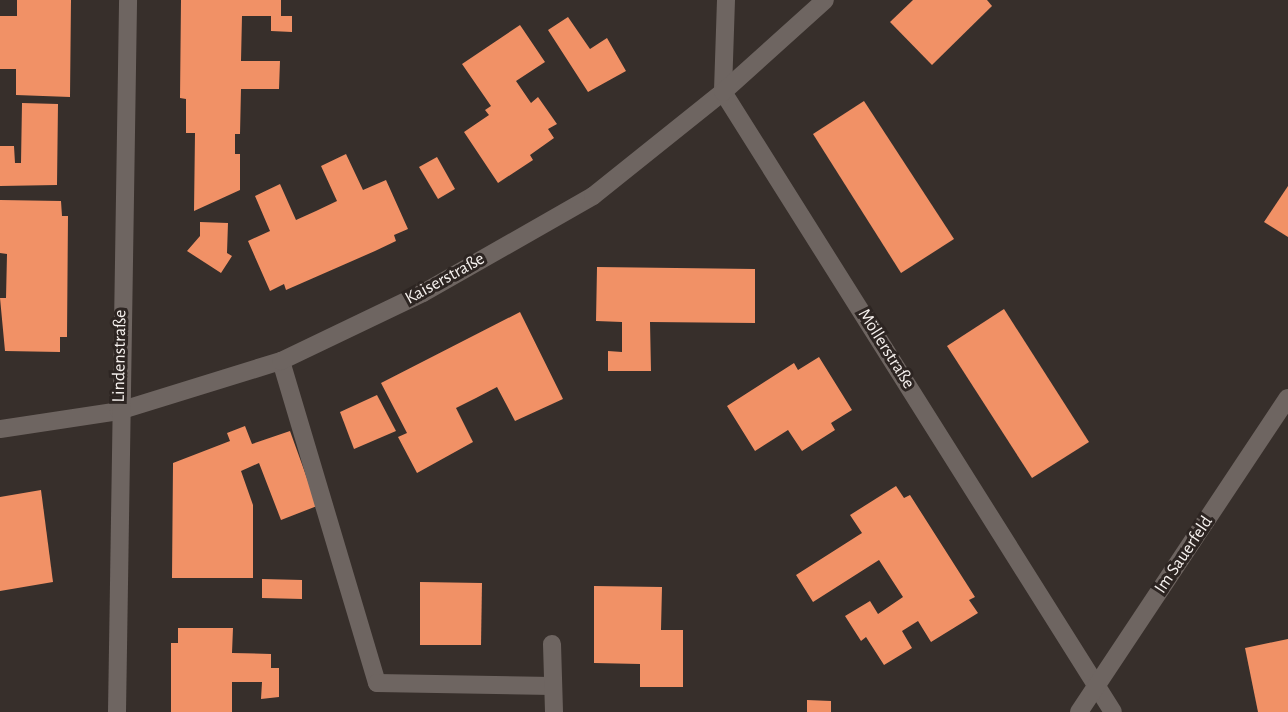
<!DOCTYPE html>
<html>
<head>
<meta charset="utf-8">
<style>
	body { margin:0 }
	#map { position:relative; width:1288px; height:712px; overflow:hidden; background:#372f2b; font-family:"Alegreya Sans",sans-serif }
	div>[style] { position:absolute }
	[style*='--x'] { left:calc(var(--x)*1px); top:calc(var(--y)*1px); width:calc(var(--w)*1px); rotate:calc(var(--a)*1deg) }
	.building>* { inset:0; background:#f19166 }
	.lane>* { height:18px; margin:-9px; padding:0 9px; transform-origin:9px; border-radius:9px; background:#6e6561 }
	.street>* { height:18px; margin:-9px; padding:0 9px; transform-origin:9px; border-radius:9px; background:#6e6561 }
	span { translate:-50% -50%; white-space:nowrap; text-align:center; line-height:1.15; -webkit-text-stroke:6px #2d2522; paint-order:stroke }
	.street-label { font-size:18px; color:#f7f2ef }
</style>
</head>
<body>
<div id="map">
	<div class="building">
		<div style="clip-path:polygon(17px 0,71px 0,70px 97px,16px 95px,16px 69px,0 69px,0 16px,17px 16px)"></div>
		<div style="clip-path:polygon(181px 0,281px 0,281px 16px,292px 16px,292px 32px,271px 31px,271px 16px,242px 16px,241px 61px,280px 61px,279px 89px,241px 89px,240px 134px,235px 134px,235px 154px,240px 154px,240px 190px,194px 211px,195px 133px,186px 133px,186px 99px,180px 98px)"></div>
		<div style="clip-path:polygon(913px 0,987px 0,992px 6px,932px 65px,890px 22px)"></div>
		<div style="clip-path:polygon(568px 17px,590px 49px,607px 38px,626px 71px,588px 92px,548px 30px)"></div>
		<div style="clip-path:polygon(520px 25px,545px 62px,516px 81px,531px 103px,538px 97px,557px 124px,548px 129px,554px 138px,530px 155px,533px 160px,498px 183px,464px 132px,489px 115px,485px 110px,491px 106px,462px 64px)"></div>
		<div style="clip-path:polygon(864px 101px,954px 239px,901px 273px,813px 134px)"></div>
		<div style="clip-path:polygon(22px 103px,58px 104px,57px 185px,0 186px,0 146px,14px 146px,15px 163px,21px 163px)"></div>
		<div style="clip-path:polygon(346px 154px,363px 190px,386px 180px,408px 229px,394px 235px,396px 241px,375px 251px,286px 290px,284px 284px,270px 291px,248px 241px,270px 231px,255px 196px,280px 184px,296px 220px,316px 211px,337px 201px,321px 166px)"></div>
		<div style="clip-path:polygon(437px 157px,455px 189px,438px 199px,419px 167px)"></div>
		<div style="clip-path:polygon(1288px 186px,1288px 237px,1264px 222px)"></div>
		<div style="clip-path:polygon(0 200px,61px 201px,62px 216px,68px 216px,67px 337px,60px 337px,60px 352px,5px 351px,0 298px,6px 298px,7px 254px,0 253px)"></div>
		<div style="clip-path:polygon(200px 222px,228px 223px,227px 253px,232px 256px,221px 273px,187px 251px,200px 236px)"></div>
		<div style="clip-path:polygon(597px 267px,755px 269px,755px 323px,650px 322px,651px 371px,608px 371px,608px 351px,622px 352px,622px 322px,596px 321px)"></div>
		<div style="clip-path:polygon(1004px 309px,1089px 442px,1032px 478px,947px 346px)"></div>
		<div style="clip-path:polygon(520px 312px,563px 399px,515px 421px,497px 387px,476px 398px,456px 408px,473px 442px,417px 473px,398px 437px,407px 433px,381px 383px)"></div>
		<div style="clip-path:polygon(819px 357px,852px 410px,831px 423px,835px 430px,802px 451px,788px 430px,755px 451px,727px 406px,794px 363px,798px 370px)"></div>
		<div style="clip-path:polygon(377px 395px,396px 431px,354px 449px,340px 412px)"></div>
		<div style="clip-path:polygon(245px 426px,252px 444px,290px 431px,317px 506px,281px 520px,259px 463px,241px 471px,253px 505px,253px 578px,172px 578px,173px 463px,230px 441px,227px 433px)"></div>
		<div style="clip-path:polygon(896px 486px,904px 498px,910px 495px,975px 597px,969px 600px,978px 613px,931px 642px,918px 621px,902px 631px,912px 648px,884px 665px,866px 637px,861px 641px,845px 616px,870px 601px,878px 614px,903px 597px,879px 560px,813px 602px,796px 575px,862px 533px,850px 515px)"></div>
		<div style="clip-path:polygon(41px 490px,53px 582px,0 591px,0 497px)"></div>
		<div style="clip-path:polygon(262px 579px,302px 580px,302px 599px,262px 598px)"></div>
		<div style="clip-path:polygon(420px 582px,482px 583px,481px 645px,420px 645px)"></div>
		<div style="clip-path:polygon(594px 586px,662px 587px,661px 630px,683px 630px,683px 687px,640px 687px,640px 664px,594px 663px)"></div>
		<div style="clip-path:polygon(178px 628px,233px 628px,232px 653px,271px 654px,271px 668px,279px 668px,279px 697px,261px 699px,262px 682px,232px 682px,232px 712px,171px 712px,171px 643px,178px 643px)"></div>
		<div style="clip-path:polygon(1288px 639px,1288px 712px,1258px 712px,1245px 648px)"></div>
		<div style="clip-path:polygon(807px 700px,831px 701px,831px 712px,807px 712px)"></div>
	</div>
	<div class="lane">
		<div style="--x:281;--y:361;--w:336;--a:73.4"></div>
		<div style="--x:377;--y:683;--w:175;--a:1"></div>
		<div style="--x:552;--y:644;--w:68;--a:88.3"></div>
	</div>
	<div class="street">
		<div style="--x:726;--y:0;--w:92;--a:91.9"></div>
		<div style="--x:723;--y:92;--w:732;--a:57.83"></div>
		<div style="--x:0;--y:429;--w:120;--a:-8.6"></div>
		<div style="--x:119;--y:411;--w:170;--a:-17.2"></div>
		<div style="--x:281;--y:361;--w:157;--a:-25.6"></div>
		<div style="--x:423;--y:293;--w:196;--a:-29.7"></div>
		<div style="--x:593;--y:196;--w:166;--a:-38.7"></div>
		<div style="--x:723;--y:92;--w:137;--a:-42"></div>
		<div style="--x:117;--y:712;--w:712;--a:-89.11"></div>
		<div style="--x:1079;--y:712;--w:377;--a:-56.4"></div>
	</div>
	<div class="street-label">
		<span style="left:445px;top:279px;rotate:-29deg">Kaiserstraße</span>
		<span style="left:886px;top:349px;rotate:58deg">Möllerstraße</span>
		<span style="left:120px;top:356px;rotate:-89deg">Lindenstraße</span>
		<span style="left:1184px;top:555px;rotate:-56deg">Im Sauerfeld</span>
	</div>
</div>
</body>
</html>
